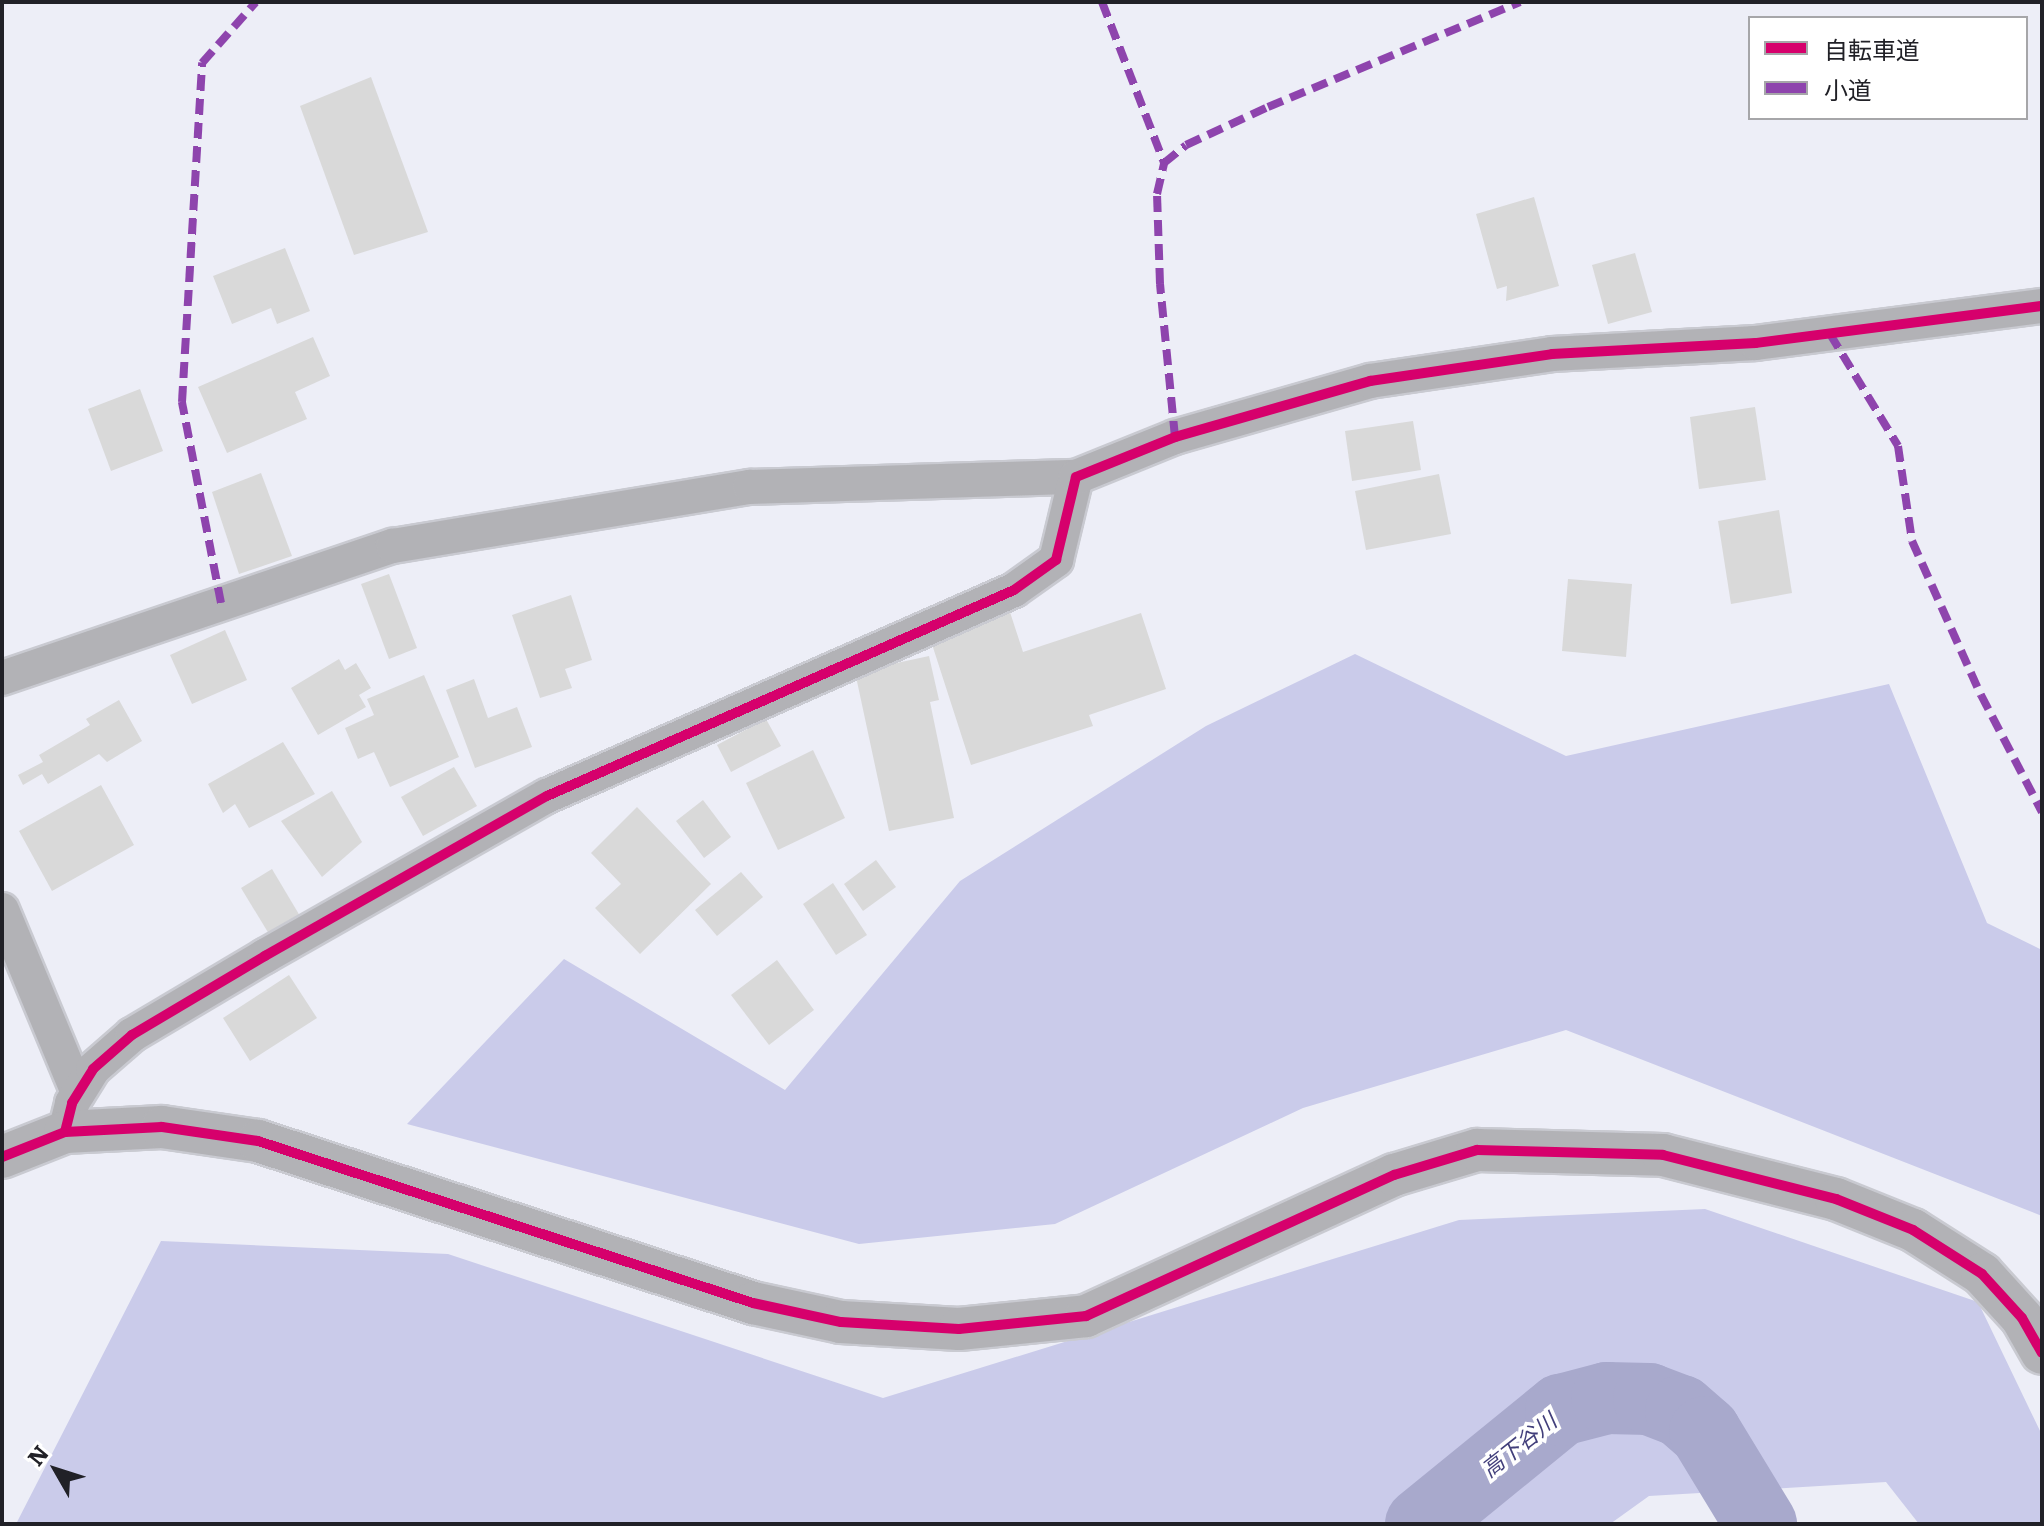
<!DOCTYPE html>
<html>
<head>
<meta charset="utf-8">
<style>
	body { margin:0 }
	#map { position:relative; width:2044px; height:1526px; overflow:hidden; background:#edeef7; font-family:Literata,"Noto Sans JP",serif }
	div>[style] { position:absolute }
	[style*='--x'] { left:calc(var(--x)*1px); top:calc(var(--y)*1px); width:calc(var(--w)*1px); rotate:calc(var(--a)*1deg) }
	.forest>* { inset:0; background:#cacbea }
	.river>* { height:72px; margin:-36px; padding:0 36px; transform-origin:36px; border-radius:36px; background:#a8a9cc }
	.building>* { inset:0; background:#d9d9d9 }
	.roads { filter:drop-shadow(2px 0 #c9cad1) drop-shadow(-2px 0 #c9cad1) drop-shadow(0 2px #c9cad1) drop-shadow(0 -2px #c9cad1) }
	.minor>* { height:34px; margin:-17px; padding:0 17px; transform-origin:17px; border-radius:17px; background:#b2b2b6 }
	.tertiary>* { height:42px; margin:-21px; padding:0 21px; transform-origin:21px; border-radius:21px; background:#b2b2b6 }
	.quiet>* { height:8px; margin-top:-4px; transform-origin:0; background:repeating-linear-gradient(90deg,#8e44ad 0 16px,transparent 0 24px) }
	.cycleway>* { height:10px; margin:-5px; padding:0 5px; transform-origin:5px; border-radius:5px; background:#d6006c }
	span { translate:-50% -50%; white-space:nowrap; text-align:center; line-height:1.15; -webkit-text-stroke:7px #fff; paint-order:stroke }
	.water-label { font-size:22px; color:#423f7b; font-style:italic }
	.frame { position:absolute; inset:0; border:4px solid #212127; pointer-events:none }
	.legend { position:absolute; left:1748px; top:16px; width:280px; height:104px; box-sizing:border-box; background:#fff; border:2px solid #a6a6a9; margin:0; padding:10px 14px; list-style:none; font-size:24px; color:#212127 }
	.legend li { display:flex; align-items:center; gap:16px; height:40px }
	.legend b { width:40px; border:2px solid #a6a6a9 }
	.north { position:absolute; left:16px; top:1430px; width:80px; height:80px; -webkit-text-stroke:6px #fff; paint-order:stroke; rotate:309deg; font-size:22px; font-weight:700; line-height:32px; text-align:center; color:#212127 }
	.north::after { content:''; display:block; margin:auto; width:28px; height:36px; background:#212127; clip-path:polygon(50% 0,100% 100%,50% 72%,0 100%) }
</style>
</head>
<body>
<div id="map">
	<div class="forest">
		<div style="clip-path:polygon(1355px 654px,1566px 756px,1889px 684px,1987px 923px,2042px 950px,2042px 1216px,1566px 1030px,1303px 1108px,1055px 1224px,859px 1244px,407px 1124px,564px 959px,785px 1090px,960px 881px,1206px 726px)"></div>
		<div style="clip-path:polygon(1705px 1209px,1978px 1302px,2042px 1435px,2042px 1524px,1919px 1524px,1886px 1482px,1649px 1496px,1610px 1524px,16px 1524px,161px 1241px,448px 1254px,883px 1398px,1459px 1220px)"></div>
	</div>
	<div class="river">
		<div style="--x:1421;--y:1524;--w:181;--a:-39.2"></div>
		<div style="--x:1561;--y:1410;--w:48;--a:-14.6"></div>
		<div style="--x:1607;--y:1398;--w:42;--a:1.4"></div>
		<div style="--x:1649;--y:1399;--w:34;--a:21"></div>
		<div style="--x:1681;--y:1411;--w:32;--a:41"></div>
		<div style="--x:1705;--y:1432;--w:108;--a:58.7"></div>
	</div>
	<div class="building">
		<div style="clip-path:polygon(371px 77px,428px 232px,354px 255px,300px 106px)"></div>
		<div style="clip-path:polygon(1534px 197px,1559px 286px,1506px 301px,1507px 286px,1497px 289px,1476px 214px)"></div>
		<div style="clip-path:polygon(285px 248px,310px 311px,277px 324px,271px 308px,232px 324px,213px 276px)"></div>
		<div style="clip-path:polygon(1635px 253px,1652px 312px,1608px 324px,1592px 265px)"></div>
		<div style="clip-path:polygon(313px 337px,330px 376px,295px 392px,307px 419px,227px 453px,198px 387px)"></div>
		<div style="clip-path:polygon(140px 389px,163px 451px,111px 471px,88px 409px)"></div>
		<div style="clip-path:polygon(1755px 407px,1766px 480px,1699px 489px,1690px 417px)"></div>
		<div style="clip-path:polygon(1413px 421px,1421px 470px,1352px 481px,1345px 431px)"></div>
		<div style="clip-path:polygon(261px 473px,292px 556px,239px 574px,212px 492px)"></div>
		<div style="clip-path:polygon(1439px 474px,1451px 534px,1366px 550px,1355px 491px)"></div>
		<div style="clip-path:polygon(1779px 510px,1792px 593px,1731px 604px,1718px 521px)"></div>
		<div style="clip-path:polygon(389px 574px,417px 648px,389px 659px,361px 584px)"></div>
		<div style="clip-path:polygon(1568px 579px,1632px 584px,1626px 657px,1562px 651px)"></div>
		<div style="clip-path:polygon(571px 595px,592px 660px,565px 669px,572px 688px,540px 698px,512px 615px)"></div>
		<div style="clip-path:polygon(1009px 609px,1023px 652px,1141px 613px,1166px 689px,1089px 715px,1093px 726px,971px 765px,929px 635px)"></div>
		<div style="clip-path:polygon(225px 630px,247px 680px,192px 704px,170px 655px)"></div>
		<div style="clip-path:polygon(929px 656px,939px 700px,930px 702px,954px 818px,889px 831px,855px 672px)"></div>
		<div style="clip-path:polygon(339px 659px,345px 670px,356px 663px,371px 688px,359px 695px,366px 707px,318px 735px,291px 688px)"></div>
		<div style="clip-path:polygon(424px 675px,459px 757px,390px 787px,374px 752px,358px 759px,345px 728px,374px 715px,367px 699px)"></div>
		<div style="clip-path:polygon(474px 679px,488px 718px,517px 707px,532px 747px,475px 768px,446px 690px)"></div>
		<div style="clip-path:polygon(119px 700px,142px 741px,107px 762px,99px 754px,48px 784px,42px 774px,23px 785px,18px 775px,43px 762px,39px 755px,90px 725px,86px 719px)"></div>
		<div style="clip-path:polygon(766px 719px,781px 746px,731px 772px,717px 745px)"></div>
		<div style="clip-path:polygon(283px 742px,315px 794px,249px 828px,235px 804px,223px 813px,208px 784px)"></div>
		<div style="clip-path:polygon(813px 750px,845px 818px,778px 850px,746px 783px)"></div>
		<div style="clip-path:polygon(454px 767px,477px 806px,423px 836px,401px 797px)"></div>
		<div style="clip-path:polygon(101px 785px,134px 845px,52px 891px,19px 831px)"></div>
		<div style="clip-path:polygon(332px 791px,362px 842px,322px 877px,281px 821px)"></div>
		<div style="clip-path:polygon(703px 800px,731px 837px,704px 858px,676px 821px)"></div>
		<div style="clip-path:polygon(637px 807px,711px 884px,640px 954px,595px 908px,621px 884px,591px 853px)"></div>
		<div style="clip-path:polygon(876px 860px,896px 887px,863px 911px,844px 884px)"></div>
		<div style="clip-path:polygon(272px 869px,300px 916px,269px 934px,241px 888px)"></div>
		<div style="clip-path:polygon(741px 872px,763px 897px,717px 936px,695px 910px)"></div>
		<div style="clip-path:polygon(833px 883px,867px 935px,836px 955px,803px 904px)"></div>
		<div style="clip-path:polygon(777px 960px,814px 1010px,769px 1045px,731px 995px)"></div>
		<div style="clip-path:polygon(289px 975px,317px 1018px,250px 1061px,223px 1018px)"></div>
	</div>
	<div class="roads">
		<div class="minor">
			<div style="--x:2;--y:678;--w:413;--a:-18.7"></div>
			<div style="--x:393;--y:546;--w:362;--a:-9.4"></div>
			<div style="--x:750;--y:487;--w:326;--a:-1.8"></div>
			<div style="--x:2;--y:910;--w:198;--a:67.4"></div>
			<div style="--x:65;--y:1132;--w:30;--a:-76"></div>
			<div style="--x:72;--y:1103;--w:40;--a:-58"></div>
			<div style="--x:93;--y:1069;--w:52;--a:-41.1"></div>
			<div style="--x:132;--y:1035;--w:155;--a:-30.7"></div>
			<div style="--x:265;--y:956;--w:324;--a:-29.6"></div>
			<div style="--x:547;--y:796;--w:510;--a:-23.8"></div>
			<div style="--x:1014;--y:590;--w:52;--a:-35.5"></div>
			<div style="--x:1056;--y:560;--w:85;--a:-76.5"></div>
			<div style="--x:1076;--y:477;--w:107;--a:-22"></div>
			<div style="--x:1175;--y:437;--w:203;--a:-16"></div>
			<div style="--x:1370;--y:381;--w:184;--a:-8.4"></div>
			<div style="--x:1552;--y:354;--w:204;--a:-3.1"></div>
			<div style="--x:1756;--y:343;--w:288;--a:-7.4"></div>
		</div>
		<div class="tertiary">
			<div style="--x:2;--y:1157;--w:68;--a:-21.6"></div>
			<div style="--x:65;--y:1132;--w:97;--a:-3"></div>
			<div style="--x:162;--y:1127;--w:97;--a:8.3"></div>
			<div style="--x:258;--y:1141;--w:521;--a:18.12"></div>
			<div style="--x:753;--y:1303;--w:90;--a:12.2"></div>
			<div style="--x:841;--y:1322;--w:118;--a:3.4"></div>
			<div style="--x:959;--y:1329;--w:128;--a:-5.8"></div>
			<div style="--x:1086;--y:1316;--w:339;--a:-24.6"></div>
			<div style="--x:1394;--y:1175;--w:87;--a:-16.8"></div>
			<div style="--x:1477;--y:1150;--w:186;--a:1.5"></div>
			<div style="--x:1663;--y:1155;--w:179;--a:14.3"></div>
			<div style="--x:1836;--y:1199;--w:83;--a:21.9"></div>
			<div style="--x:1913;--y:1230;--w:82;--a:32.5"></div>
			<div style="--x:1982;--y:1274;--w:59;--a:47.7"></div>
			<div style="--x:2022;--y:1318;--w:40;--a:60.3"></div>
		</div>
	</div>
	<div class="quiet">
		<div style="--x:1102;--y:2;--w:173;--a:68.9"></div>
		<div style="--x:1830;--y:334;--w:131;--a:58.7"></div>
		<div style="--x:1898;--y:446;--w:96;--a:81.6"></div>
		<div style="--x:1912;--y:541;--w:169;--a:65.9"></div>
		<div style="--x:1981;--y:695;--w:132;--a:62.5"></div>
		<div style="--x:1175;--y:437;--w:154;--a:-95.6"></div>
		<div style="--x:1160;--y:284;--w:90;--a:-91.9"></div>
		<div style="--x:1157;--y:194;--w:32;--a:-77"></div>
		<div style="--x:1164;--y:163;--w:28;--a:-39"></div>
		<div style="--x:1186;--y:145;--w:90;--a:-24.9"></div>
		<div style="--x:1268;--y:107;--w:273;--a:-22.6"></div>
		<div style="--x:221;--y:603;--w:205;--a:-101"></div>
		<div style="--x:182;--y:402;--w:340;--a:-86.6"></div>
		<div style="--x:202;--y:63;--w:81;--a:-48.5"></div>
	</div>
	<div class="cycleway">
		<div style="--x:65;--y:1132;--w:30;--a:-76"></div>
		<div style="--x:72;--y:1103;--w:40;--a:-58"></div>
		<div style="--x:93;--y:1069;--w:52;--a:-41.1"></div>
		<div style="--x:132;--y:1035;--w:155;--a:-30.7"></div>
		<div style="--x:265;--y:956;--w:324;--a:-29.6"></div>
		<div style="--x:547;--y:796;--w:510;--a:-23.8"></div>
		<div style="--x:1014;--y:590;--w:52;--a:-35.5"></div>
		<div style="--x:1056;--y:560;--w:85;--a:-76.5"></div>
		<div style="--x:1076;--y:477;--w:107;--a:-22"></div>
		<div style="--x:1175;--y:437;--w:203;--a:-16"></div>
		<div style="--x:1370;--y:381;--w:184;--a:-8.4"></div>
		<div style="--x:1552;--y:354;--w:204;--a:-3.1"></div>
		<div style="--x:1756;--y:343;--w:288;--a:-7.4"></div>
		<div style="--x:2;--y:1157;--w:68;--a:-21.6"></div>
		<div style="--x:65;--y:1132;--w:97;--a:-3"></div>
		<div style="--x:162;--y:1127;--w:97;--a:8.3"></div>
		<div style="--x:258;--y:1141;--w:521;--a:18.12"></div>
		<div style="--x:753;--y:1303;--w:90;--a:12.2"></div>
		<div style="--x:841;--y:1322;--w:118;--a:3.4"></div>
		<div style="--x:959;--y:1329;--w:128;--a:-5.8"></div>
		<div style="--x:1086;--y:1316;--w:339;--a:-24.6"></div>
		<div style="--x:1394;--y:1175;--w:87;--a:-16.8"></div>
		<div style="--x:1477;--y:1150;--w:186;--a:1.5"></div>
		<div style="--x:1663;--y:1155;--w:179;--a:14.3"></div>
		<div style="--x:1836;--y:1199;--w:83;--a:21.9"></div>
		<div style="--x:1913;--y:1230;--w:82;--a:32.5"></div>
		<div style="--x:1982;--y:1274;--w:59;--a:47.7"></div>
		<div style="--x:2022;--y:1318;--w:40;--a:60.3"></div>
	</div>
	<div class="water-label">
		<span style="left:1518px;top:1444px;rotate:-38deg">高下谷川</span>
	</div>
	<div class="frame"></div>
	<ul class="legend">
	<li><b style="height:10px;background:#d6006c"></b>自転車道</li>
	<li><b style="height:10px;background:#8e44ad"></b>小道</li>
	</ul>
	<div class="north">N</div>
</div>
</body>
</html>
